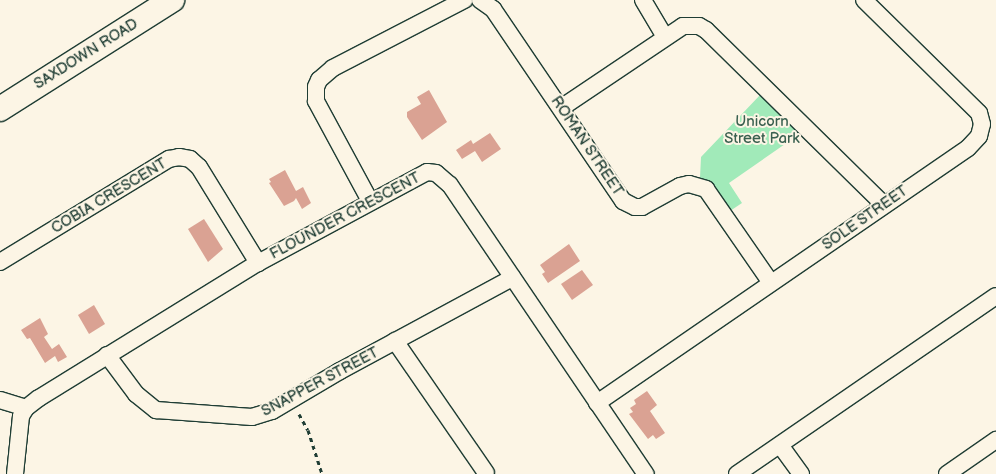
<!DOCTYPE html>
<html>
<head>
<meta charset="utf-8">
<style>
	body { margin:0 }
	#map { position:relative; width:996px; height:474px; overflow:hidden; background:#fcf5e5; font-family:"Balsamiq Sans",sans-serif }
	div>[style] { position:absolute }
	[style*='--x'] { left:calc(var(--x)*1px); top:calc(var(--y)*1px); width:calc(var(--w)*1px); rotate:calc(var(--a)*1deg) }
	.green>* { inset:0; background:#a1eab9 }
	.building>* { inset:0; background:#daa293 }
	.path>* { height:3px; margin-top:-1.5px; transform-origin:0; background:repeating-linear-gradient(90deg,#1f3d34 0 4px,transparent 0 8px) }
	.roads { filter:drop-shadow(1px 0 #1f3d34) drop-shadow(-1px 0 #1f3d34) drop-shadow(0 1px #1f3d34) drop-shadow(0 -1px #1f3d34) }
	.street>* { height:16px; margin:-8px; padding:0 8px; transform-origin:8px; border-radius:8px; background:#fcf5e5 }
	.secondary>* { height:24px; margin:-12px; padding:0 12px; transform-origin:12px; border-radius:12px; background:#fcf5e5 }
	span { translate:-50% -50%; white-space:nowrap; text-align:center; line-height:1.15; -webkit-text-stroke:4px #fcf5e5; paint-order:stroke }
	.street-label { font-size:15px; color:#1f3d34 }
	.park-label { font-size:15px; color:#39604f }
</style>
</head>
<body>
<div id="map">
	<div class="green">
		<div style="clip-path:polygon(761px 94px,801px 133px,729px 183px,742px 203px,730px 211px,707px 182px,700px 178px,701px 157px)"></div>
	</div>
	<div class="building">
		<div style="clip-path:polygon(429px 90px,447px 122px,422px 140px,407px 117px,407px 112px,421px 104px,417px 97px)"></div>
		<div style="clip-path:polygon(490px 133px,501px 149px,482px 162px,475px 151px,462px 159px,456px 150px,471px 140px,473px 144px)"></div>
		<div style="clip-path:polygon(285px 170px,296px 191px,303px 187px,311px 203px,302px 209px,296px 198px,294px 201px,284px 206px,269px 183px,271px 182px,269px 179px)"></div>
		<div style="clip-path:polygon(204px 219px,223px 249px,208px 262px,188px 229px)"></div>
		<div style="clip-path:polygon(569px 244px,580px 261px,548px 283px,542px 274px,545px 272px,540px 265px)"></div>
		<div style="clip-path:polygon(582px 270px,593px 285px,572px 300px,561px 284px)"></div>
		<div style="clip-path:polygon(94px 305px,105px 324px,89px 334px,78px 315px)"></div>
		<div style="clip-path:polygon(40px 318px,48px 334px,44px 337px,52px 349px,59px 344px,67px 357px,58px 362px,55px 356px,45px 363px,30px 338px,27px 339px,21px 330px)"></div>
		<div style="clip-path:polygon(647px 391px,657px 405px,650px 411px,665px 433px,656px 439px,653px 435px,648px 439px,629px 414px,633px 412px,630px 408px,636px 404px,634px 400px)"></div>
	</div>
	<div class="path">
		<div style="--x:299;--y:414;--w:18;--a:61"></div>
		<div style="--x:308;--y:430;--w:46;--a:72.3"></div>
	</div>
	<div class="roads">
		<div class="street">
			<div style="--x:480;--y:0;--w:16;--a:35"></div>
			<div style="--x:493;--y:9;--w:232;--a:55.9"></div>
			<div style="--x:623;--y:201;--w:13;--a:27"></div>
			<div style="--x:635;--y:207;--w:7;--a:0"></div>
			<div style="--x:642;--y:207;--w:43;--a:-28.9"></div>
			<div style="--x:680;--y:186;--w:9;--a:-13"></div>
			<div style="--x:689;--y:184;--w:18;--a:16"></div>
			<div style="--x:706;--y:189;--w:114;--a:55.3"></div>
			<div style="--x:643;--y:0;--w:43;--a:59.3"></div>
			<div style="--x:561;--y:108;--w:147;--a:-33.9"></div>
			<div style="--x:683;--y:26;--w:16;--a:0"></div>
			<div style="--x:699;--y:26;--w:8;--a:30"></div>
			<div style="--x:706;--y:30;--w:248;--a:44.5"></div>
			<div style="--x:370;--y:201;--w:114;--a:-118.4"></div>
			<div style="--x:316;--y:101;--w:14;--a:-90"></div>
			<div style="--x:316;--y:87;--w:8;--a:-67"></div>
			<div style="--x:319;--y:80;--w:18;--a:-41"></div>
			<div style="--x:333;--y:68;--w:148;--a:-27.4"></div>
			<div style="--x:0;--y:262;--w:198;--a:-31.4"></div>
			<div style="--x:169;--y:159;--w:10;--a:-11"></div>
			<div style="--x:179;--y:157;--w:11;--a:10"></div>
			<div style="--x:190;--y:159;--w:12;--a:42"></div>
			<div style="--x:199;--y:167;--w:113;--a:58.4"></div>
			<div style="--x:395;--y:341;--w:160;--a:55.4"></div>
			<div style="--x:107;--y:355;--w:49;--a:53.4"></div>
			<div style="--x:136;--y:394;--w:26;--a:39"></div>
			<div style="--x:156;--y:410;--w:96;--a:4.2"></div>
			<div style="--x:252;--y:417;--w:21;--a:-17"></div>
			<div style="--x:272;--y:411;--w:79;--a:-30.5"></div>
			<div style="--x:340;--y:371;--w:196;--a:-28.4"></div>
			<div style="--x:0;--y:400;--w:27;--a:17"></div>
			<div style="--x:597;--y:403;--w:450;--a:-34.5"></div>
			<div style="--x:968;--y:148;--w:16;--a:-47"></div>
			<div style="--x:979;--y:136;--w:12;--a:-76"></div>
			<div style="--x:982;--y:124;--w:11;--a:-105"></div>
			<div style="--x:979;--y:113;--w:161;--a:-135.5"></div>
			<div style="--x:780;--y:445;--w:36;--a:54"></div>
			<div style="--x:15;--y:474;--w:58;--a:-84.1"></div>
			<div style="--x:21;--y:416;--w:9;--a:-58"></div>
			<div style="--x:26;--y:408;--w:16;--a:-38"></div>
			<div style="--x:39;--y:398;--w:257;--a:-31.7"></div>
			<div style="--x:258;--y:263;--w:192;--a:-28.3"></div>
			<div style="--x:427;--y:172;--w:9;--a:6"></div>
			<div style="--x:436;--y:173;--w:18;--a:41"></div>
			<div style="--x:450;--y:185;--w:349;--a:55.9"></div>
			<div style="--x:737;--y:474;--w:314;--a:-34.5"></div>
			<div style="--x:947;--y:474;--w:60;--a:-34.8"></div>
		</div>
		<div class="secondary">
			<div style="--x:0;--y:109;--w:204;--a:-32.4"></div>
		</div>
	</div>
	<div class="street-label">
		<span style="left:86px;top:54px;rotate:-32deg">SAXDOWN ROAD</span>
		<span style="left:587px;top:146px;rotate:56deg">ROMAN STREET</span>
		<span style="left:109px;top:196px;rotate:-31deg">COBIA CRESCENT</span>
		<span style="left:345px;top:216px;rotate:-28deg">FLOUNDER CRESCENT</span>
		<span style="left:865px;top:218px;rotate:-35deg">SOLE STREET</span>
		<span style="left:320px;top:382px;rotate:-28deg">SNAPPER STREET</span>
	</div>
	<div class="park-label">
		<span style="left:762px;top:130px">Unicorn<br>Street Park</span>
	</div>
</div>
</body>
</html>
